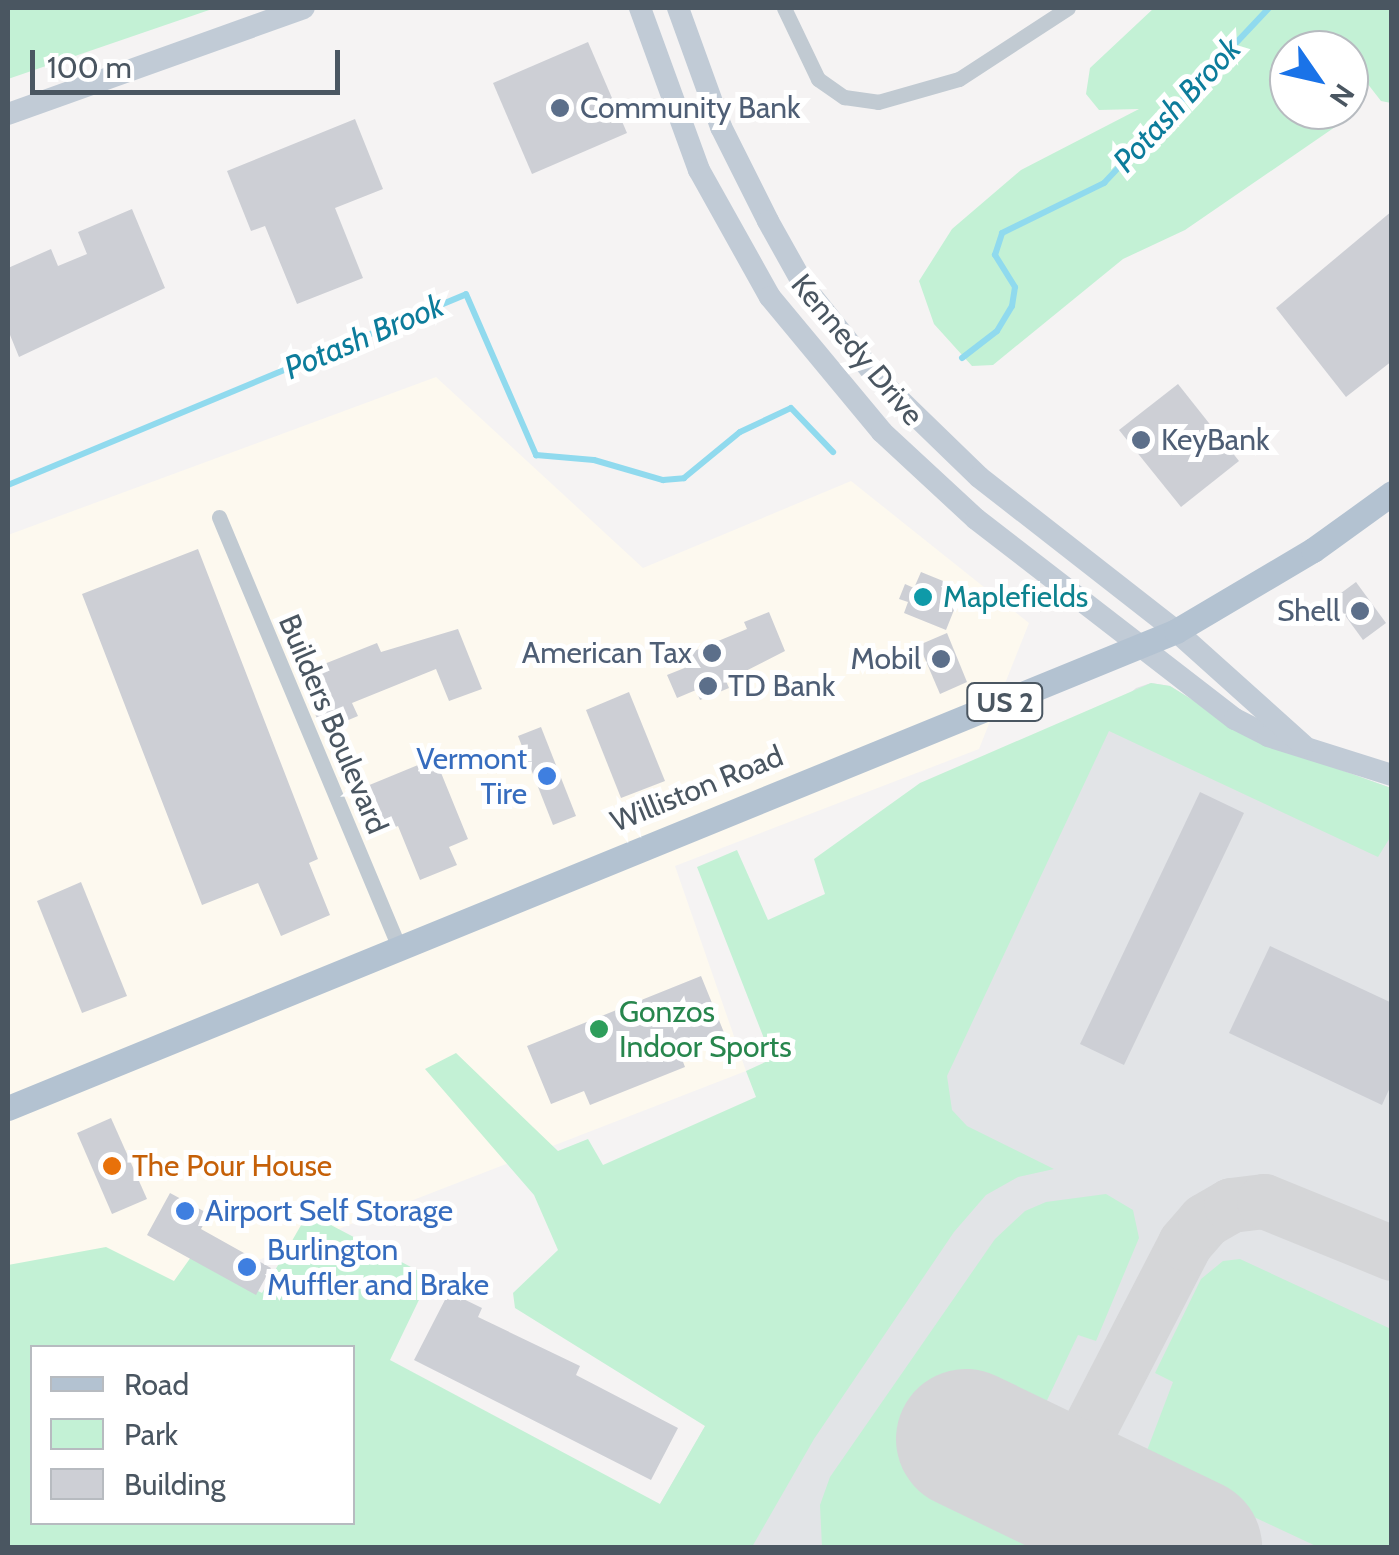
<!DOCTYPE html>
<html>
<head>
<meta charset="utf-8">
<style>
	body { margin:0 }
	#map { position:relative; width:1399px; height:1555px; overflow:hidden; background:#f5f3f3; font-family:Cabin,sans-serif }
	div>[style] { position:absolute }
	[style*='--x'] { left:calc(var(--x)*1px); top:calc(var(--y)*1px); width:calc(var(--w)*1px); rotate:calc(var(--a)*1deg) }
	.commercial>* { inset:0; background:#fdf9ef }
	.airport>* { inset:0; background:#e2e4e7 }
	.green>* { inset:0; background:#c3f1d5 }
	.stream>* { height:6px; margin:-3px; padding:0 3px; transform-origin:3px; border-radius:3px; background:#90daee }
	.taxiway>* { height:55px; margin:-27.5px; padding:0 27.5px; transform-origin:27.5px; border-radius:27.5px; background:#d5d6d8 }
	.runway>* { height:140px; margin:-70px; padding:0 70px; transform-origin:70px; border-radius:70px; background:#d5d6d8 }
	.building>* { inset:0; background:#cdcfd5 }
	.minor>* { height:15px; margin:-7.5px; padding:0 7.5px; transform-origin:7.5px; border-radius:7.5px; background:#c1cad2 }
	.secondary>* { height:22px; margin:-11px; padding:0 11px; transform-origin:11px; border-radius:11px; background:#c1cbd6 }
	.primary>* { height:25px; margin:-12.5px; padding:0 12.5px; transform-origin:12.5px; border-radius:12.5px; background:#b3c2d1 }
	.dots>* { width:28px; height:28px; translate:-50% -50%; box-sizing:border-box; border:5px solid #fff; border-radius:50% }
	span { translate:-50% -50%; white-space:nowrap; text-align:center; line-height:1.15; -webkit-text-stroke:10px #fff; paint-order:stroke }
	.shield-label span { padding:2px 8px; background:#fff; border:2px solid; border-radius:8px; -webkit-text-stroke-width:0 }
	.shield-label { font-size:28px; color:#4a5661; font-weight:700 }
	.service-label { font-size:30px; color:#4e5e75 }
	.left { translate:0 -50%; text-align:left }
	.right { translate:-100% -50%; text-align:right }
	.street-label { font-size:30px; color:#4a5661 }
	.culture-label { font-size:30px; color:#0d838f }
	.shop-label { font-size:30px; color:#366cbe }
	.leisure-label { font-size:30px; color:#27864d }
	.food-label { font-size:30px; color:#c56008 }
	.water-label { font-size:32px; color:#0c7c9b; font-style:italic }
	.frame { position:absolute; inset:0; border:10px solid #4a5661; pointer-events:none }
	.legend { position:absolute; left:30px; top:1345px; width:325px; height:180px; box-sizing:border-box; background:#fff; border:2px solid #b7bbc0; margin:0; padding:12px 18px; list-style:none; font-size:30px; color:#4a5661 }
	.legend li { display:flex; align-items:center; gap:20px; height:50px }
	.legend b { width:50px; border:2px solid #b7bbc0 }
	.north { position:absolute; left:1269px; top:30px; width:100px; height:100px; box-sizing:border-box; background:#fff; border:2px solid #b7bbc0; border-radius:50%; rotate:124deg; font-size:28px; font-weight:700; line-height:40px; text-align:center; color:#4a5661 }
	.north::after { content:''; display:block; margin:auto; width:35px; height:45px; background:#1a73e8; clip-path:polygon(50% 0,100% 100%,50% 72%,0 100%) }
	.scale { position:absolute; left:30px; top:50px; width:310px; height:45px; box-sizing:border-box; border:5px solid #4a5661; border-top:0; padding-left:12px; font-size:30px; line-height:35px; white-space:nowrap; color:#4a5661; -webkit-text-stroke:8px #fff; paint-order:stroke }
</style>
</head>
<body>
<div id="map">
	<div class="commercial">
		<div style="clip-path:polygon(436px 377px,643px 568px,851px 481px,1029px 623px,979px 749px,675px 866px,746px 1071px,8px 1357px,8px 535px)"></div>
	</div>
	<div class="airport">
		<div style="clip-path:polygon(1151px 683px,1170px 686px,1257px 740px,1391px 788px,1391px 1547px,574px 1548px,660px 1504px,876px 1133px,998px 809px,1136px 688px)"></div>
	</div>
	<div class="green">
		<div style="clip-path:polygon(8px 8px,215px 8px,8px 79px)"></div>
		<div style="clip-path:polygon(1154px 8px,1391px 8px,1391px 103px,1381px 101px,1367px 83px,1349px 107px,1349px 50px,1289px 50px,1289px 110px,1347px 110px,1335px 127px,1185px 230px,1123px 259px,993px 365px,972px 366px,934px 324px,919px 281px,952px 229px,1021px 170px,1139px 109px,1099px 110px,1086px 94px,1090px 68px)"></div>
		<div style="clip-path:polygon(evenodd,1151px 683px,1170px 686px,1257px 740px,1391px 788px,1391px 836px,1378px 857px,1109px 731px,947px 1076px,952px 1110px,967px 1126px,1054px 1169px,1018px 1177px,986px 1195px,954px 1232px,814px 1439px,752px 1547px,8px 1547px,8px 1265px,106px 1247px,174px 1281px,191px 1257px,262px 1293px,308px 1213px,430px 1277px,390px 1360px,660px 1504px,705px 1426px,515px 1308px,513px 1293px,558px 1250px,534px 1195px,425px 1069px,456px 1053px,558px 1151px,588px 1139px,603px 1165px,756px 1097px,746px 1071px,772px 1059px,697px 867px,737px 850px,768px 920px,825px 894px,814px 859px,920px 783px,1151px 683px,32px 1348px,352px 1348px,352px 1522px,32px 1522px,32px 1348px)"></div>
		<div style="clip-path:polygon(1106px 1194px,1133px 1210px,1139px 1238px,1096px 1341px,1078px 1335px,1040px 1415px,989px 1389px,944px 1488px,1067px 1547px,822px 1547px,820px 1505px,830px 1477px,995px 1239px,1025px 1211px,1046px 1202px)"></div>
		<div style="clip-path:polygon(1240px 1259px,1391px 1329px,1391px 1547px,1318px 1547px,1171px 1478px,1146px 1453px,1173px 1382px,1155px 1373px,1201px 1279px,1223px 1261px)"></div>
	</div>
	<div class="stream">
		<div style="--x:962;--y:358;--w:44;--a:-37.6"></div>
		<div style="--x:997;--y:331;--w:29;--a:-59"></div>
		<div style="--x:1012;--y:306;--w:19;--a:-81"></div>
		<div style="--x:1015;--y:287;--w:38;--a:-122"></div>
		<div style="--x:995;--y:255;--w:23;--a:-72"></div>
		<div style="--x:1002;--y:233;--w:114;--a:-26.1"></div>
		<div style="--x:1104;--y:183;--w:241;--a:-46.7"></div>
		<div style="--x:8;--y:485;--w:496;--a:-22.6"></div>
		<div style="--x:466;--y:294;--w:176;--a:66.5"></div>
		<div style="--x:536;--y:455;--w:58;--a:4.9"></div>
		<div style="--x:594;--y:460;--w:72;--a:16.2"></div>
		<div style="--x:663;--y:480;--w:21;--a:-5"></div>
		<div style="--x:684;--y:478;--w:72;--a:-39.4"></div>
		<div style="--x:740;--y:432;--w:56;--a:-25.2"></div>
		<div style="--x:791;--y:408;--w:61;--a:46.3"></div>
	</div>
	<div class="taxiway">
		<div style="--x:1157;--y:1531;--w:75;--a:-144.8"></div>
		<div style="--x:1096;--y:1488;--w:27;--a:-114"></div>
		<div style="--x:1085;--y:1463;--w:26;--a:-90"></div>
		<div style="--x:1085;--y:1437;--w:218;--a:-62.7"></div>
		<div style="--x:1185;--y:1243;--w:30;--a:-49"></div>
		<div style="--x:1205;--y:1220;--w:30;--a:-30"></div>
		<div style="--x:1231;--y:1205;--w:33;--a:-7"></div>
		<div style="--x:1264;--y:1201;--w:138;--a:22.1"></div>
	</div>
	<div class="runway">
		<div style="--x:966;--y:1439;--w:251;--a:25.7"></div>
	</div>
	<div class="building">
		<div style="clip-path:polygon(588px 42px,627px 133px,532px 174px,493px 83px)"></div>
		<div style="clip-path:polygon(355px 119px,383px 189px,335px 208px,363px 278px,297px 304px,265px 226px,251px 231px,227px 171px)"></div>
		<div style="clip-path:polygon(132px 209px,165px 288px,19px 357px,8px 330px,8px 268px,51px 249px,58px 266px,87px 254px,78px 232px)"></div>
		<div style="clip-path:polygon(1392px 211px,1392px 361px,1346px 397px,1276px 308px)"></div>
		<div style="clip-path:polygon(1178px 384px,1239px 461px,1181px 507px,1119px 430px)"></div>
		<div style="clip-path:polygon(198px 549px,318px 859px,309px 863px,330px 915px,281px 936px,258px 883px,202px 905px,82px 594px)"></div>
		<div style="clip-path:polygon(921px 572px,948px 583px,944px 601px,956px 605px,946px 630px,904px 613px,908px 602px,899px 599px,905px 584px,914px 588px)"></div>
		<div style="clip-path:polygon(1356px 582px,1386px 623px,1363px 640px,1333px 599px)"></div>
		<div style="clip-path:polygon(769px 612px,785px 651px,726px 681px,729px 688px,700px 700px,696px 690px,677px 698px,667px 675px,687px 667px,682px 656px,747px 629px,744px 622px)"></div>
		<div style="clip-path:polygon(458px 629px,482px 689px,449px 701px,436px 669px,352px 703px,358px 716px,322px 731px,299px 674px,377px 643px,381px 652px)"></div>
		<div style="clip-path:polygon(947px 633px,967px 682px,940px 694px,919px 645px)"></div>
		<div style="clip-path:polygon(629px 692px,665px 781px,621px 798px,586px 710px)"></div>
		<div style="clip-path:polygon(541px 727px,576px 816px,553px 825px,518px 736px)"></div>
		<div style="clip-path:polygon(435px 758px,468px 839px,449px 847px,457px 865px,420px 880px,398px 826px,385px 831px,367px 786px)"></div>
		<div style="clip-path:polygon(1200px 792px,1244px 813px,1124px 1065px,1080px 1044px)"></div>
		<div style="clip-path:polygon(81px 882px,127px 996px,82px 1013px,37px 901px)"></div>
		<div style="clip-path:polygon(1270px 946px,1392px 1003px,1392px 1083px,1382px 1105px,1229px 1033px)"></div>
		<div style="clip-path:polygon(701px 976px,725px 1035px,680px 1054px,685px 1067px,590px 1105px,584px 1091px,551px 1104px,527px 1046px)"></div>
		<div style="clip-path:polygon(111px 1118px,147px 1199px,112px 1214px,77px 1133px)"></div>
		<div style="clip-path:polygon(170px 1193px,209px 1214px,201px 1229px,271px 1268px,256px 1295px,147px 1235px)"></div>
		<div style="clip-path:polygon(449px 1292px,482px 1308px,478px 1317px,580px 1366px,576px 1375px,678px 1428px,651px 1480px,414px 1360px)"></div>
	</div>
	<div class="minor">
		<div style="--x:784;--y:8;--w:79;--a:64.4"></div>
		<div style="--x:818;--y:79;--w:32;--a:35"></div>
		<div style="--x:844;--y:97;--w:34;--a:8"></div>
		<div style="--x:878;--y:102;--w:84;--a:-15.9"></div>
		<div style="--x:959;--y:79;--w:130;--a:-33.1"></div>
		<div style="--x:219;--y:517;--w:469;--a:67.3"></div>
	</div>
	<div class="secondary">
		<div style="--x:640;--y:8;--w:172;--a:70"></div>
		<div style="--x:699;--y:170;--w:145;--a:60.8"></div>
		<div style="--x:770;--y:297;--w:175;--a:50.3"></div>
		<div style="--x:882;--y:432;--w:128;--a:42.8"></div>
		<div style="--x:976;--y:519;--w:327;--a:37.7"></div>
		<div style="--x:1235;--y:719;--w:37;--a:27"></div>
		<div style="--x:1268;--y:736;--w:130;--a:17.5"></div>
		<div style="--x:678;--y:8;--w:127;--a:70.1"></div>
		<div style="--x:721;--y:127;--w:105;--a:63.4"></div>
		<div style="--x:768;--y:221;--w:78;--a:60.8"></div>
		<div style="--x:806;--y:289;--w:117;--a:51.3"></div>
		<div style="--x:879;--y:380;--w:139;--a:44.1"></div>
		<div style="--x:979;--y:477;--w:250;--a:38"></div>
		<div style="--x:1176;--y:631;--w:171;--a:41.9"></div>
		<div style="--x:8;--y:114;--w:314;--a:-19.7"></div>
	</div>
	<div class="primary">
		<div style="--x:8;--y:1108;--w:1262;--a:-22.21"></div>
		<div style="--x:1176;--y:631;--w:159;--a:-30.6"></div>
		<div style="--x:1313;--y:550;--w:97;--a:-35.8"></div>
	</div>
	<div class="dots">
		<div style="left:560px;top:108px;background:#5c6f8a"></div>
		<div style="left:1141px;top:440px;background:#5c6f8a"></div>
		<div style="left:923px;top:597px;background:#0f9aa8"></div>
		<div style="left:1360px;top:611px;background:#5c6f8a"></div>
		<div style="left:712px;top:653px;background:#5c6f8a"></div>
		<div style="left:941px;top:659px;background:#5c6f8a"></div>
		<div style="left:708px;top:686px;background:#5c6f8a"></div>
		<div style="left:547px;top:776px;background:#3f7fe0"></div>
		<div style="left:599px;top:1029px;background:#2e9e5b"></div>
		<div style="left:112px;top:1166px;background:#e8710a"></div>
		<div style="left:185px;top:1211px;background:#3f7fe0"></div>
		<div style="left:247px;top:1267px;background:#3f7fe0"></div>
	</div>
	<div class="shield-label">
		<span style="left:1005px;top:702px">US 2</span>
	</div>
	<div class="service-label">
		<span class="left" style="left:580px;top:108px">Community Bank</span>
		<span class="left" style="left:1161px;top:440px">KeyBank</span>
		<span class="right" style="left:1340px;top:611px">Shell</span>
		<span class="right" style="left:692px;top:653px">American Tax</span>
		<span class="right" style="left:921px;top:659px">Mobil</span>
		<span class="left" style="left:728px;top:686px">TD Bank</span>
	</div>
	<div class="street-label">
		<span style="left:857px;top:350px;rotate:50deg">Kennedy Drive</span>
		<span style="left:333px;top:724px;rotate:67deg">Builders Boulevard</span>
		<span style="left:697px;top:789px;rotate:-22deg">Williston Road</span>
	</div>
	<div class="culture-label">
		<span class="left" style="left:943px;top:597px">Maplefields</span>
	</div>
	<div class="shop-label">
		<span class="right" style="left:527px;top:776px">Vermont<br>Tire</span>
		<span class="left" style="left:205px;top:1211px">Airport Self Storage</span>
		<span class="left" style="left:267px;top:1267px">Burlington<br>Muffler and Brake</span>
	</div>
	<div class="leisure-label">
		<span class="left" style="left:619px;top:1029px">Gonzos<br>Indoor Sports</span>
	</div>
	<div class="food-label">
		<span class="left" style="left:132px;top:1166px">The Pour House</span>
	</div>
	<div class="water-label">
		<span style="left:1177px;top:105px;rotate:-47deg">Potash Brook</span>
		<span style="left:364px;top:337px;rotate:-23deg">Potash Brook</span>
	</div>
	<div class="frame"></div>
	<ul class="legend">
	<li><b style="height:12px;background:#b3c2d1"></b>Road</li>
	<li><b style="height:28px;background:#c3f1d5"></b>Park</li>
	<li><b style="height:28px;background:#cdcfd5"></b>Building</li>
	</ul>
	<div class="north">N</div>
	<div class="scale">100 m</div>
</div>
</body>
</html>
